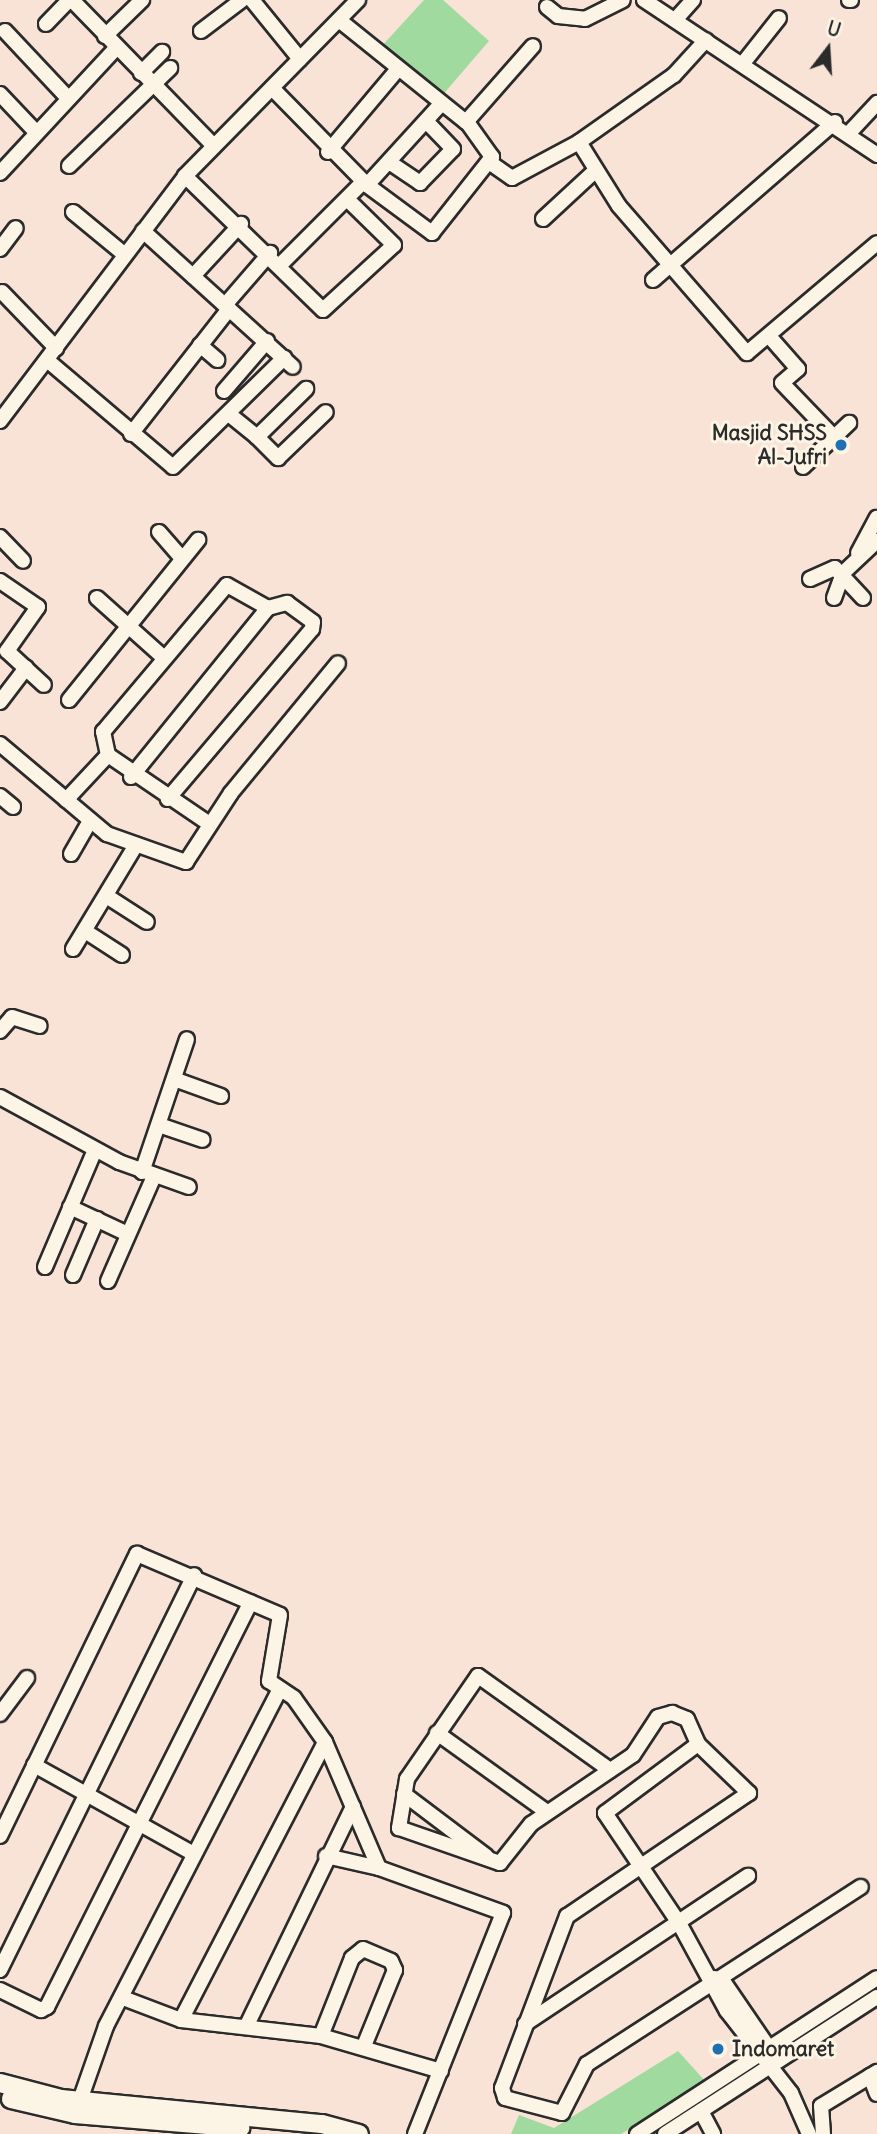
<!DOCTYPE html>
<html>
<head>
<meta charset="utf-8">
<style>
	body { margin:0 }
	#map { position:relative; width:877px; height:2134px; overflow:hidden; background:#f9e2d6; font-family:Delius,sans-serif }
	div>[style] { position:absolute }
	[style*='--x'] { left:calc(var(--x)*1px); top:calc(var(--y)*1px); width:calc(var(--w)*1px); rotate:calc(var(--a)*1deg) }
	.green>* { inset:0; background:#a1da9f }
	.roads { filter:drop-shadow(2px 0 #2b2b2b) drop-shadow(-2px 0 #2b2b2b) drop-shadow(0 2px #2b2b2b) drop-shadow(0 -2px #2b2b2b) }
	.minor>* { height:14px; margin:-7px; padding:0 7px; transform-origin:7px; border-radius:7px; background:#fcf5e5 }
	.major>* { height:18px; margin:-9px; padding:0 9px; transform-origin:9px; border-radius:9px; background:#fcf5e5 }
	.dots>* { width:19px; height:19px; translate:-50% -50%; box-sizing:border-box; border:4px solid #fcf5e5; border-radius:50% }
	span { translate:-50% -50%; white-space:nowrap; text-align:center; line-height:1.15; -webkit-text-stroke:6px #fcf5e5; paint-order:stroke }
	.poi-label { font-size:21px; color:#2b2b2b; font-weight:700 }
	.right { translate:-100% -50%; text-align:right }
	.left { translate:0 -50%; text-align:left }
	.north { position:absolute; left:793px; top:14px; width:70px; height:70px; -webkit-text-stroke:5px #fcf5e5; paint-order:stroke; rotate:17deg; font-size:19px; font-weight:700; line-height:28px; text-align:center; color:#2b2b2b }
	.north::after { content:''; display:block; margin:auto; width:24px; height:32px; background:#2b2b2b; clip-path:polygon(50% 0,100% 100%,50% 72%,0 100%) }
</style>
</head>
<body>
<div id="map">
	<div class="green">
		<div style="clip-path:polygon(424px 0,443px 0,489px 41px,440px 98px,379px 49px)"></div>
		<div style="clip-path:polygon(678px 2051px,706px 2082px,621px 2134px,511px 2134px,519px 2115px,554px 2128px)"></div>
	</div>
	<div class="roads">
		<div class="minor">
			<div style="--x:72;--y:0;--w:202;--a:45.8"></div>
			<div style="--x:252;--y:0;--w:76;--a:50.9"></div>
			<div style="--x:644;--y:0;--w:280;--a:33.6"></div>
			<div style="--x:849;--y:0;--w:2;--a:0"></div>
			<div style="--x:547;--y:7;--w:14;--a:39"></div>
			<div style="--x:558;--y:16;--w:27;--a:6"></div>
			<div style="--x:585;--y:19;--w:42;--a:-26.6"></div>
			<div style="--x:339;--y:20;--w:163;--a:38.8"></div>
			<div style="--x:466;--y:122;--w:101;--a:-48.6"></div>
			<div style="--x:675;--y:20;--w:27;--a:-48"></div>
			<div style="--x:46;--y:24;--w:33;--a:-46"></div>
			<div style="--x:5;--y:31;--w:91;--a:46.8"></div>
			<div style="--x:201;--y:31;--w:51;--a:-37.1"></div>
			<div style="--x:105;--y:36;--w:52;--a:-44.2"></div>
			<div style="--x:744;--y:62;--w:56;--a:-51.5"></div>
			<div style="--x:141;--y:73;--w:30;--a:-45"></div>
			<div style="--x:272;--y:88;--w:136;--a:45.6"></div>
			<div style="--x:367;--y:185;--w:110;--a:-47.6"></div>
			<div style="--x:0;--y:94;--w:50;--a:46.6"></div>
			<div style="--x:850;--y:132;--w:40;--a:-47"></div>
			<div style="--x:579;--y:142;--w:75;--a:58"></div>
			<div style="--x:619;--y:206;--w:195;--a:49"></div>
			<div style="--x:747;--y:353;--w:170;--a:-40.2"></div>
			<div style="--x:328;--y:152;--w:107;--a:-49.9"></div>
			<div style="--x:489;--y:162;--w:28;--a:35"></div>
			<div style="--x:512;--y:178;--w:76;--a:-28.2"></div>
			<div style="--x:579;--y:142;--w:116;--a:-35.2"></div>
			<div style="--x:674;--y:75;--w:47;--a:-47.6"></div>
			<div style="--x:392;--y:164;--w:34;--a:34"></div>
			<div style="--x:420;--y:183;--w:47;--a:-45.9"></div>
			<div style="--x:453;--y:149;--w:39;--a:-134"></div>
			<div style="--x:69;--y:166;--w:141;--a:-44.1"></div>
			<div style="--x:0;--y:173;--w:171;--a:-47.1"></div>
			<div style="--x:185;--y:176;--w:192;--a:44.2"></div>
			<div style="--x:323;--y:310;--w:96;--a:-42.5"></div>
			<div style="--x:394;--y:245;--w:64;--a:-135.6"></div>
			<div style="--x:367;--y:185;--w:81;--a:36.4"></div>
			<div style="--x:432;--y:233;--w:97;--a:-51.7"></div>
			<div style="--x:492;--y:157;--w:43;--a:-125.5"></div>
			<div style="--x:73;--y:212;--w:67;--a:39.6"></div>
			<div style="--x:543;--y:219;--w:72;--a:-42.8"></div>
			<div style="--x:143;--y:231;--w:202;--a:42.2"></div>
			<div style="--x:0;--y:249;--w:26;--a:-53"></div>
			<div style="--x:281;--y:264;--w:116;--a:-45"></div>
			<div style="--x:193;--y:276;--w:71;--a:-47.3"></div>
			<div style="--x:653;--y:280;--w:241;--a:-41"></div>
			<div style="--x:2;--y:292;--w:78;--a:46"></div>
			<div style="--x:225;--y:305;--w:69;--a:-49.1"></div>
			<div style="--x:769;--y:336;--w:44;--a:48.7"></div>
			<div style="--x:798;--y:369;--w:21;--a:139"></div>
			<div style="--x:782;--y:383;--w:75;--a:46.1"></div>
			<div style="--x:200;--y:345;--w:23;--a:41"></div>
			<div style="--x:47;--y:360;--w:165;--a:40.3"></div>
			<div style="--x:173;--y:467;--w:156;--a:-44.5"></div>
			<div style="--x:224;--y:391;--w:66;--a:-49.3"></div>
			<div style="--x:230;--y:415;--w:35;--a:39"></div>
			<div style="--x:257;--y:437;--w:69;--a:-44.4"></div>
			<div style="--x:0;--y:421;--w:307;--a:-52.9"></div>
			<div style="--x:185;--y:176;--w:247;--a:-45.5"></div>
			<div style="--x:131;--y:434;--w:159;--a:-51.9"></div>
			<div style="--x:257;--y:437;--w:30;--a:45"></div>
			<div style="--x:278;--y:458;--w:66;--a:-43.8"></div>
			<div style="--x:803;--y:467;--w:64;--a:-43.7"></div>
			<div style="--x:159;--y:532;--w:35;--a:49"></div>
			<div style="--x:0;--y:537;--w:33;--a:46"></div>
			<div style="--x:858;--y:553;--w:40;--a:-62"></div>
			<div style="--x:810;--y:579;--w:27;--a:-24"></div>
			<div style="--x:835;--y:568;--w:41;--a:47"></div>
			<div style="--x:0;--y:581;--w:46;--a:34.4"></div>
			<div style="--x:38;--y:607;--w:54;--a:125.2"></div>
			<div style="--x:7;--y:651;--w:50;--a:42.6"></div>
			<div style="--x:97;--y:598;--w:90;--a:41.8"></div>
			<div style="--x:834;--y:598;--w:27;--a:-70"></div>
			<div style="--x:843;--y:573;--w:47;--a:-43.3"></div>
			<div style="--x:69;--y:700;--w:206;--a:-51.1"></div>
			<div style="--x:0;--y:702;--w:43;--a:-52.6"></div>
			<div style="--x:0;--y:744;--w:140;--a:40.1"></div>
			<div style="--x:107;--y:834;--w:84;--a:19.5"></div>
			<div style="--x:186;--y:862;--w:82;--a:-56.9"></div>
			<div style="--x:231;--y:793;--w:168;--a:-50.5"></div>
			<div style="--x:108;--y:755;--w:24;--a:-102"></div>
			<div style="--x:103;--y:732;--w:192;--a:-49.9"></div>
			<div style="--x:227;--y:585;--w:47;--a:29.3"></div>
			<div style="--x:131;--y:777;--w:218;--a:-51"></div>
			<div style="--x:268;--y:608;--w:20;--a:-15"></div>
			<div style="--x:287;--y:603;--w:32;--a:36"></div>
			<div style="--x:313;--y:622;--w:7;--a:98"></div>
			<div style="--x:312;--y:629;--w:223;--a:130.3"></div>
			<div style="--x:0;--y:796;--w:17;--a:40"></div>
			<div style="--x:66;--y:800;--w:62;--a:-47"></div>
			<div style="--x:108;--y:755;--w:121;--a:34.2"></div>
			<div style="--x:71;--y:854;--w:38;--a:-60"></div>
			<div style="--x:108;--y:897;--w:46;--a:32.7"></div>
			<div style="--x:85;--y:931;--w:44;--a:33"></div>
			<div style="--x:73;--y:949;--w:122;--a:-58.8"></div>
			<div style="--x:0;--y:1031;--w:18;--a:-49"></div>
			<div style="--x:12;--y:1017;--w:29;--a:18"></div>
			<div style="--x:174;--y:1079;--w:50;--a:19.9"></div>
			<div style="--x:0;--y:1097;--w:136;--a:28.6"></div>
			<div style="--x:119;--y:1162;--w:74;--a:19.7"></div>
			<div style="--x:159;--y:1125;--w:46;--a:18.8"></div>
			<div style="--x:142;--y:1172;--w:140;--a:-71.3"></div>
			<div style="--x:70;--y:1207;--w:64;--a:25"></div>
			<div style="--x:45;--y:1267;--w:127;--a:-66.9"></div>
			<div style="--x:73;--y:1275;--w:61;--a:-66.8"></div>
			<div style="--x:108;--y:1281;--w:115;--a:-66.3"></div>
			<div style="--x:0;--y:1714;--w:45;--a:-53.1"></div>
			<div style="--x:437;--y:1733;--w:135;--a:35.7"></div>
			<div style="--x:698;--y:1744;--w:71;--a:43.9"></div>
			<div style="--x:749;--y:1793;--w:220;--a:145.9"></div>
			<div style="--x:567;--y:1916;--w:184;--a:110.7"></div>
			<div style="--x:502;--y:2088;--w:10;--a:73"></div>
			<div style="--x:505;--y:2098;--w:59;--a:14.7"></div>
			<div style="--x:562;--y:2113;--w:55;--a:-63"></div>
			<div style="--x:587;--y:2064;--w:326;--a:-32.9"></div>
			<div style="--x:34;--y:1765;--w:183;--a:29.1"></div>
			<div style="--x:610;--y:1770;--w:162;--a:-144.5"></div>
			<div style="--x:478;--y:1676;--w:125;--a:124.6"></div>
			<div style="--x:407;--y:1779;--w:50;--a:99.3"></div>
			<div style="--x:399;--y:1828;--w:107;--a:19.1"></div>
			<div style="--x:500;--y:1863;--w:50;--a:-51.5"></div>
			<div style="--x:531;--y:1824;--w:123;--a:-34.1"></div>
			<div style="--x:633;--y:1755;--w:45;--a:-56.7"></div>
			<div style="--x:658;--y:1717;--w:15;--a:-16"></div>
			<div style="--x:672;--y:1713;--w:16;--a:22"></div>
			<div style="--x:687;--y:1719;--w:27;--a:66"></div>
			<div style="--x:698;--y:1744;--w:116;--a:143.4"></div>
			<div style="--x:605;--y:1813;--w:133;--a:56.1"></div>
			<div style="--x:679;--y:1923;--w:100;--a:61.4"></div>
			<div style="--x:727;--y:2011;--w:104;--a:52"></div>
			<div style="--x:791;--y:2093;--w:45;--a:66.3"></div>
			<div style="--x:404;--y:1794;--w:103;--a:37.1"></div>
			<div style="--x:0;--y:1836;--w:314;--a:-64.1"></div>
			<div style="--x:137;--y:1554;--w:155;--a:23.1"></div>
			<div style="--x:280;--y:1615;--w:67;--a:99.5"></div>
			<div style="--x:269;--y:1681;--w:30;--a:34"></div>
			<div style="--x:294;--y:1698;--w:54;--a:54.8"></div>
			<div style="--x:325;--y:1742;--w:137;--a:66.8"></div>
			<div style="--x:379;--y:1868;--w:132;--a:19.9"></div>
			<div style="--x:503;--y:1913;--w:238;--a:111.7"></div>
			<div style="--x:326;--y:1856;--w:54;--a:12.8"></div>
			<div style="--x:0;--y:1970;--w:440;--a:-63.8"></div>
			<div style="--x:714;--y:1978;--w:9;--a:18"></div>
			<div style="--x:723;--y:1981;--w:88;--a:55.6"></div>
			<div style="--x:0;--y:1990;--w:46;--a:26"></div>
			<div style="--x:41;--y:2010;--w:7;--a:-27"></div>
			<div style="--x:47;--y:2007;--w:453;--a:-63.3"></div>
			<div style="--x:123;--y:1998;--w:62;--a:20.8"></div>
			<div style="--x:181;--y:2020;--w:141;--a:6.5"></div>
			<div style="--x:321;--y:2036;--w:125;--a:16.3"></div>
			<div style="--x:181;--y:2020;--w:313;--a:-62.6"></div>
			<div style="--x:525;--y:2024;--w:268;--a:-33.6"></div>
			<div style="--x:246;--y:2027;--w:245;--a:-64.1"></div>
			<div style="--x:321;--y:2036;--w:84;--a:-68.3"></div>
			<div style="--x:352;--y:1958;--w:14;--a:-39"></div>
			<div style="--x:363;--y:1949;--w:30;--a:23"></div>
			<div style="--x:391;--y:1961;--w:10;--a:66"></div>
			<div style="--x:395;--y:1970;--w:82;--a:112.2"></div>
			<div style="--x:870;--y:2076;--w:19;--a:69"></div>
			<div style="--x:77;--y:2109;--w:88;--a:-70.7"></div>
			<div style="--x:106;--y:2026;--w:379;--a:-62.7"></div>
			<div style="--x:701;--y:2111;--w:26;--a:62"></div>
			<div style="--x:637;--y:2134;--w:286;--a:-33"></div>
			<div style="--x:665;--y:2134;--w:252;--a:-32.9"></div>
			<div style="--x:823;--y:2134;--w:28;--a:-94"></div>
			<div style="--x:821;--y:2106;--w:66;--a:-31.3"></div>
		</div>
		<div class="major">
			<div style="--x:0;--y:2083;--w:63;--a:14.7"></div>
			<div style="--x:61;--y:2099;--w:262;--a:5.5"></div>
			<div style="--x:322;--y:2124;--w:38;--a:15"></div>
			<div style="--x:11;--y:2099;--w:66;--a:13.2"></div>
			<div style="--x:75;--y:2114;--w:166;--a:4.8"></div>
		</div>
	</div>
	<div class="dots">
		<div style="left:841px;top:445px;background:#1f6fb2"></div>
		<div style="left:718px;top:2049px;background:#1f6fb2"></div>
	</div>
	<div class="poi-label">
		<span class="right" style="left:827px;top:445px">Masjid SHSS<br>Al-Jufri</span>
		<span class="left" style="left:732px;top:2049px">Indomaret</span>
	</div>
	<div class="north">U</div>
</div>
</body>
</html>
